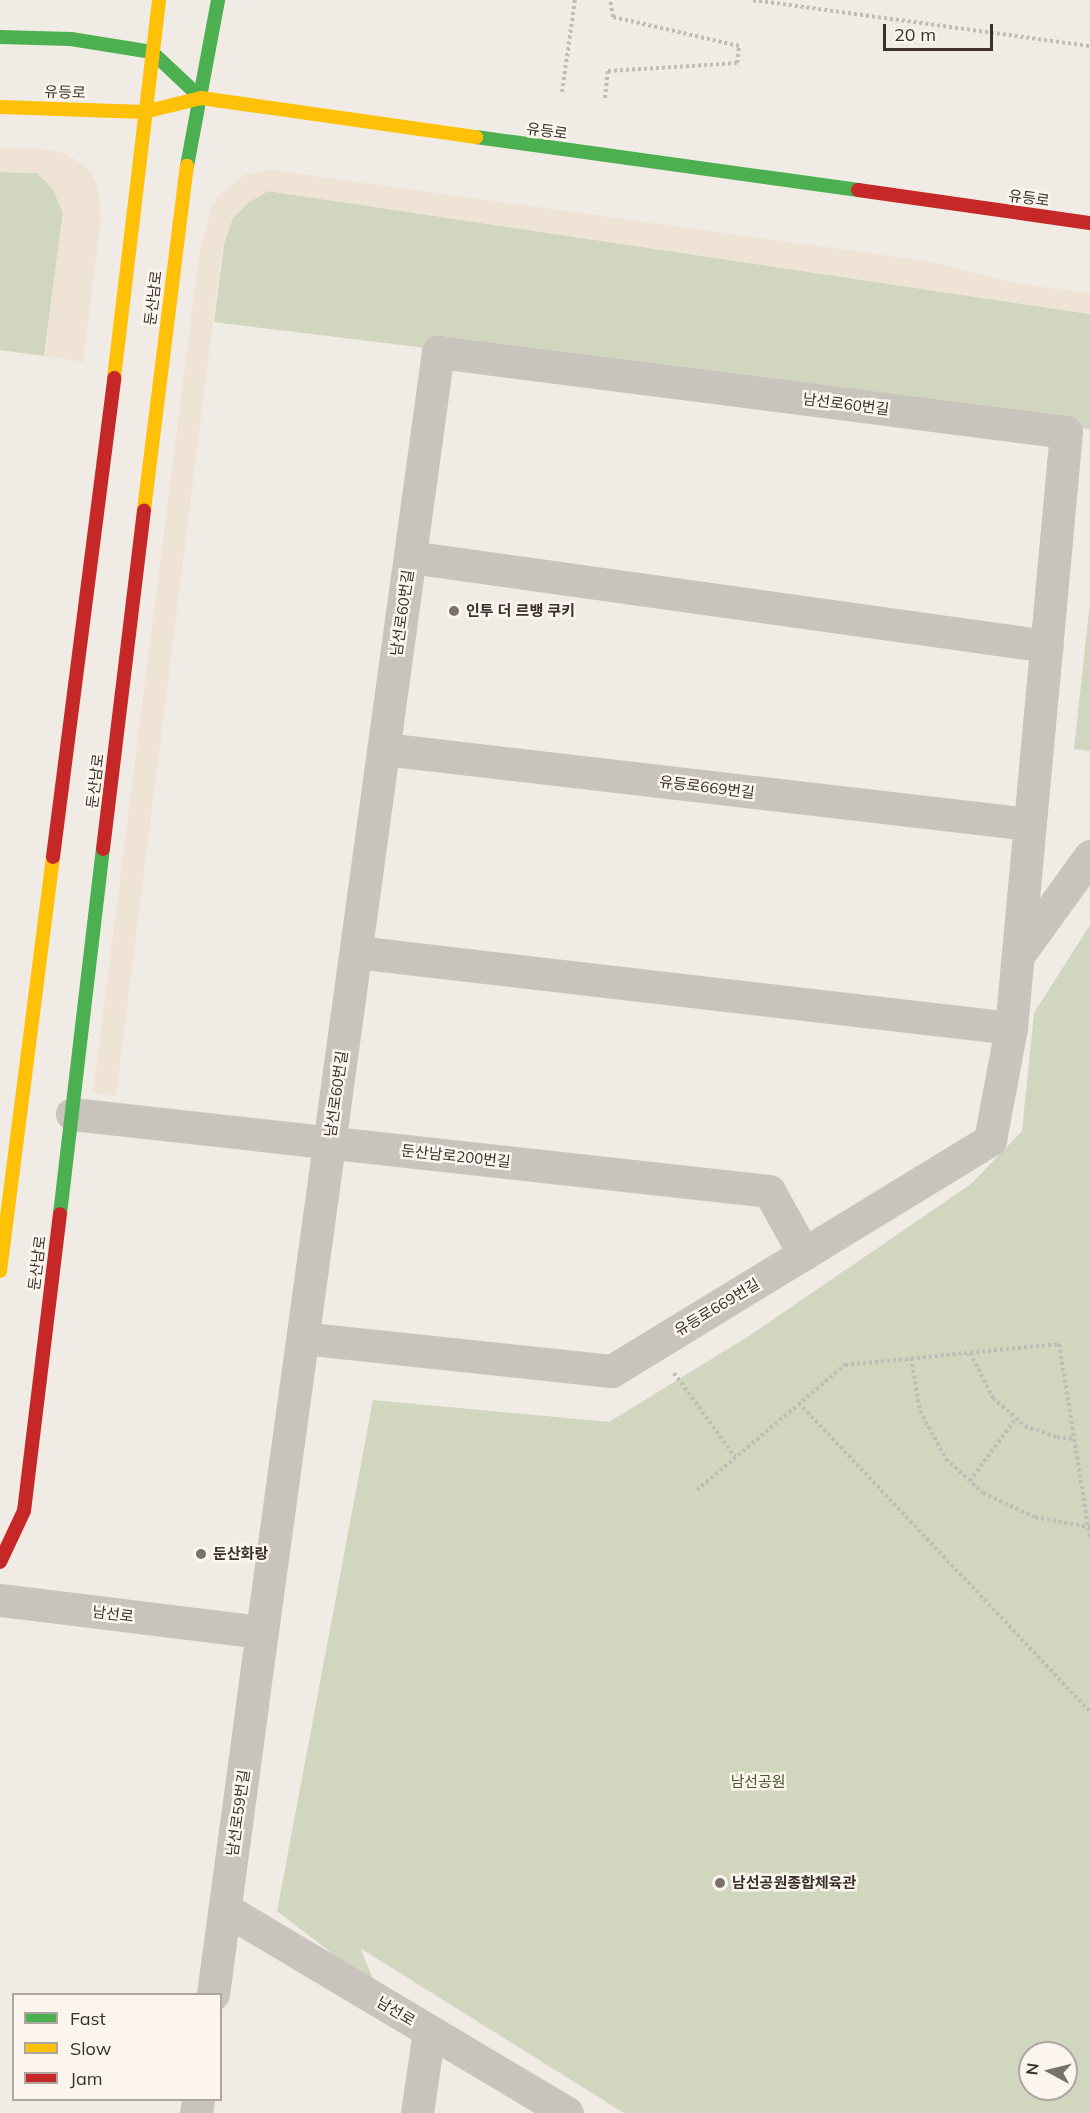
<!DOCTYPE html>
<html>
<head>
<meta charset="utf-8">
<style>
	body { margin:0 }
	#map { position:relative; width:1090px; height:2113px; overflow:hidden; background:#f0ebe5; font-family:Mulish,"Noto Sans KR",sans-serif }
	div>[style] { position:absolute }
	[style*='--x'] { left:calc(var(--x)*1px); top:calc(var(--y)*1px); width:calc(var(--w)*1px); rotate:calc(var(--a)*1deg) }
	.green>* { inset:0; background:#d1d6bf }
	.plaza>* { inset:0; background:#eee3d5 }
	.path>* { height:4px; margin-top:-2px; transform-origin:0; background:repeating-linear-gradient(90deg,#c2bbb6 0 3px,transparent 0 6px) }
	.street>* { height:33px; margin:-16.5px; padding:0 16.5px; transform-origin:16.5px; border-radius:16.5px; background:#c9c3be }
	.fast>* { height:14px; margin:-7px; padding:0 7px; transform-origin:7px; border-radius:7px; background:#4caf50 }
	.slow>* { height:14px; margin:-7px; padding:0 7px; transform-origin:7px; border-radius:7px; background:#ffc107 }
	.jam>* { height:14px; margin:-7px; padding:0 7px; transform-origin:7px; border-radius:7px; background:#c62828 }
	.dots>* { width:16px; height:16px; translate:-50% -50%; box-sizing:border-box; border:3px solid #fbf5ee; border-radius:50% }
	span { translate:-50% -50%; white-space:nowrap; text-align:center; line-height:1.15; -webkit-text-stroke:5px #fbf5ee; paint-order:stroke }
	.street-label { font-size:15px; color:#3b302b }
	.poi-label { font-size:15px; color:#3b302b; font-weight:700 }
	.left { translate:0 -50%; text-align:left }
	.park-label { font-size:15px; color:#4a5a2e }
	.legend { position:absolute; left:12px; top:1993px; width:210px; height:108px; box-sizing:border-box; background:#fbf5ee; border:2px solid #aea6a0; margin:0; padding:8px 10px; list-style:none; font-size:18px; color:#3b302b }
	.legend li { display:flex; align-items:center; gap:12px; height:30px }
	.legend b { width:30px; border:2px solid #aea6a0 }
	.north { position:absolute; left:1018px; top:2041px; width:60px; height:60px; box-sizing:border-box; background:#fbf5ee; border:2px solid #aea6a0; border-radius:50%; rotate:277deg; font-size:16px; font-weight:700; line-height:24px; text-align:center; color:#3b302b }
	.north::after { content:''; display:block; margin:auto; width:21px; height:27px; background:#7a716c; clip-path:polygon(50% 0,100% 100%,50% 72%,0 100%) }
	.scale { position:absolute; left:883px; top:24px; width:110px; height:27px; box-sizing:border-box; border:3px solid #3b302b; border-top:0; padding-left:8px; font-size:18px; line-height:21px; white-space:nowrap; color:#3b302b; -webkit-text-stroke:4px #fbf5ee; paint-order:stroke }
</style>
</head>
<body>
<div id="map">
	<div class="green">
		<div style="clip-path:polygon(0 172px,37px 173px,53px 189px,63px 213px,44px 356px,0 350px)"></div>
		<div style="clip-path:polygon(268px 191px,1090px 314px,1090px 429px,214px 322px,225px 237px,233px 218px,249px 202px)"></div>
		<div style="clip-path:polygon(1090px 601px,1090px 751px,1074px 749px)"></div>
		<div style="clip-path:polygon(evenodd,1090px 925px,1090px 2113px,624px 2113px,360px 1948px,377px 1988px,277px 1911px,373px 1400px,609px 1422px,749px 1336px,971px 1184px,1022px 1131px,1034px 1013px,1090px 925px,1030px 2053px,1066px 2053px,1066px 2089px,1030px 2089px,1030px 2053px)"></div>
	</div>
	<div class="plaza">
		<div style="clip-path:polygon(0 147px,54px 150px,67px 154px,89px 169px,98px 187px,101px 218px,83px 362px,44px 356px,63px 212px,53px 189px,37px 173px,0 172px)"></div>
		<div style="clip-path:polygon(271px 170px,933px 262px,1018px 284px,1090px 293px,1090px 314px,268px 191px,249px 202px,233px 218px,222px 250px,116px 1096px,93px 1093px,200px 248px,213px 204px,222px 192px,244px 175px)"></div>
	</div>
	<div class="path">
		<div style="--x:753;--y:0;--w:340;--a:7.8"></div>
		<div style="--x:562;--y:92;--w:93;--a:-82"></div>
		<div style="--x:605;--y:98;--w:27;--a:-84"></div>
		<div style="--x:608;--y:71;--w:129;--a:-3.5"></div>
		<div style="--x:737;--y:63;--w:17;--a:-83"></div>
		<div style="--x:739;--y:46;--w:129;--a:-167"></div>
		<div style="--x:613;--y:17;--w:17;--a:-100"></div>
		<div style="--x:970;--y:1353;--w:51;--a:62.9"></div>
		<div style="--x:993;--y:1398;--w:30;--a:41"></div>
		<div style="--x:1016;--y:1418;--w:12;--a:42"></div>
		<div style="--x:1025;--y:1426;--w:34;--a:19"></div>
		<div style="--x:1057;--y:1437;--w:17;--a:7"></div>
		<div style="--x:911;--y:1358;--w:54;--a:80.4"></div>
		<div style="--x:920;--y:1411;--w:55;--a:61.6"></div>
		<div style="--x:946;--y:1459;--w:50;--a:42.6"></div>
		<div style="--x:983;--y:1493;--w:57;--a:24.8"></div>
		<div style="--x:1035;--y:1517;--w:55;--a:10.5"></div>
		<div style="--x:674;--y:1373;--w:104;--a:54"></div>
		<div style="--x:799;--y:1403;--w:424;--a:46.7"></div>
		<div style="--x:970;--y:1481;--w:78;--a:-53.9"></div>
		<div style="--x:697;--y:1490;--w:194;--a:-40.2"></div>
		<div style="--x:845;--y:1365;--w:215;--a:-5.6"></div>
		<div style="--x:1059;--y:1344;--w:196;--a:80.9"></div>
	</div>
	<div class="street">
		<div style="--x:410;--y:557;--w:643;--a:7.95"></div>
		<div style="--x:384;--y:749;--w:650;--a:6.62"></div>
		<div style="--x:356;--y:952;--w:659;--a:6.62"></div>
		<div style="--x:1019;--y:954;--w:121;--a:-54.1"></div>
		<div style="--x:72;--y:1114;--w:701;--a:6.3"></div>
		<div style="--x:769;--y:1191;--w:72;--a:60.9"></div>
		<div style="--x:0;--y:1600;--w:264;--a:7"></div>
		<div style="--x:225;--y:1909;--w:398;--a:30.8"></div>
		<div style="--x:213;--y:1994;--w:293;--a:-82.3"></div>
		<div style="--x:252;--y:1704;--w:1365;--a:-82.17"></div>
		<div style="--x:438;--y:352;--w:633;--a:7.26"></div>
		<div style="--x:1066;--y:432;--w:599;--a:95.27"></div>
		<div style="--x:1011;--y:1028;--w:114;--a:100.6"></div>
		<div style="--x:990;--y:1140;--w:444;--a:148.6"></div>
		<div style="--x:611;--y:1371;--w:310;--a:-173.9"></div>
		<div style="--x:196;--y:2113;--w:13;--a:-81"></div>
		<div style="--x:417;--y:2113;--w:83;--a:-81.7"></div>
	</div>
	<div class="fast">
		<div style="--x:0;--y:37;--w:71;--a:1.6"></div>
		<div style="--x:71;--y:39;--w:82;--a:9.1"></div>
		<div style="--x:152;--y:52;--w:67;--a:43.2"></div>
		<div style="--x:476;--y:137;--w:386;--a:7.9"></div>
		<div style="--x:187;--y:166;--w:169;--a:-79.4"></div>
		<div style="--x:60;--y:1214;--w:368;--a:-83.3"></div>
	</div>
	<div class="slow">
		<div style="--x:0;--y:107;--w:144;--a:2"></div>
		<div style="--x:144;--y:112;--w:59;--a:-13.8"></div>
		<div style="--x:201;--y:98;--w:278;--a:8.1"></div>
		<div style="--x:114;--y:378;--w:381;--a:-83.2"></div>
		<div style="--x:144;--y:510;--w:347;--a:-82.9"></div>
		<div style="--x:0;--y:1271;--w:417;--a:-82.7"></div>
	</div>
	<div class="jam">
		<div style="--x:858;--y:190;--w:234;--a:8.1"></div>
		<div style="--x:103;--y:849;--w:341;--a:-83.1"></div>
		<div style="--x:53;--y:857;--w:483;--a:-82.7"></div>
		<div style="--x:0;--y:1562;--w:56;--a:-64.8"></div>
		<div style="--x:24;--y:1511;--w:299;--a:-83.1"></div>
	</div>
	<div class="dots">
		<div style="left:454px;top:611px;background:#7a716c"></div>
		<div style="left:201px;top:1554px;background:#7a716c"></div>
		<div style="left:720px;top:1883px;background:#7a716c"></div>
	</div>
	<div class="street-label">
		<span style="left:65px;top:92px;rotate:2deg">유등로</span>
		<span style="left:547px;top:131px;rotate:8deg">유등로</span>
		<span style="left:1029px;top:198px;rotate:8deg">유등로</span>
		<span style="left:153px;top:298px;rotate:-83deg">둔산남로</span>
		<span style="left:846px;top:404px;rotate:7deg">남선로60번길</span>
		<span style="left:402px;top:613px;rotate:-82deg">남선로60번길</span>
		<span style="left:95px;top:781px;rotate:-83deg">둔산남로</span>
		<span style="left:707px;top:787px;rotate:7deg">유등로669번길</span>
		<span style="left:336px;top:1094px;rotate:-82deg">남선로60번길</span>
		<span style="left:456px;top:1156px;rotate:6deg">둔산남로200번길</span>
		<span style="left:37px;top:1263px;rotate:-83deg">둔산남로</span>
		<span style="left:717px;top:1307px;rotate:-31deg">유등로669번길</span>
		<span style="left:113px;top:1614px;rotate:7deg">남선로</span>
		<span style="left:238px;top:1813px;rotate:-82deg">남선로59번길</span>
		<span style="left:396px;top:2011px;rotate:31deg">남선로</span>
	</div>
	<div class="poi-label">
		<span class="left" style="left:466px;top:611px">인투 더 르뱅 쿠키</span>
		<span class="left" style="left:213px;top:1554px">둔산화랑</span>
		<span class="left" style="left:732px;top:1883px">남선공원종합체육관</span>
	</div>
	<div class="park-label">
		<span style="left:758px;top:1782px">남선공원</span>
	</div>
	<ul class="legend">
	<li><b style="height:8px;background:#4caf50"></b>Fast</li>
	<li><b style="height:8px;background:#ffc107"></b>Slow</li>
	<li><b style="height:8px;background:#c62828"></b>Jam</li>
	</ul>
	<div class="north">N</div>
	<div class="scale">20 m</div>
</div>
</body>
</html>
